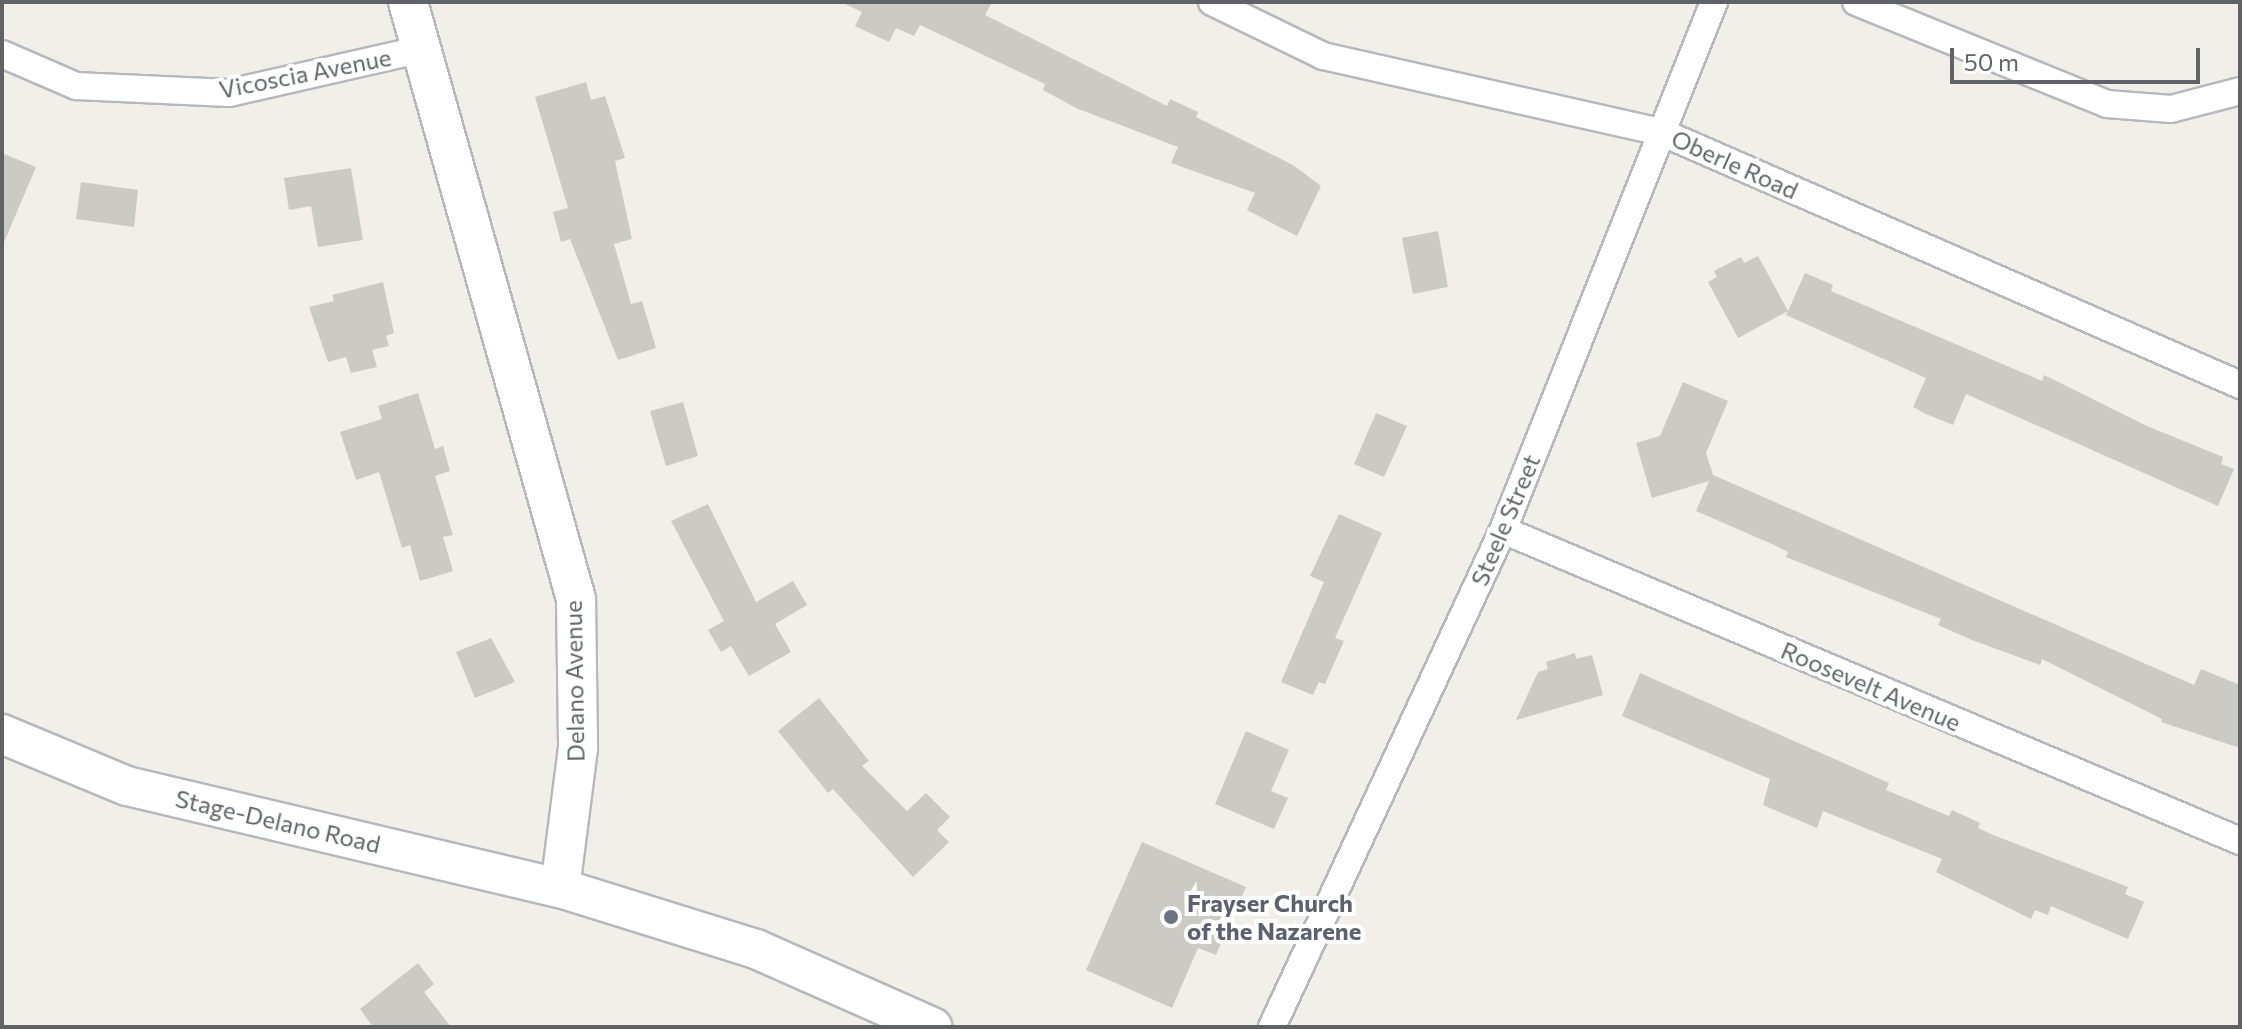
<!DOCTYPE html>
<html>
<head>
<meta charset="utf-8">
<style>
	body { margin:0 }
	#map { position:relative; width:2242px; height:1029px; overflow:hidden; background:#f1efe8; font-family:Commissioner,sans-serif }
	div>[style] { position:absolute }
	[style*='--x'] { left:calc(var(--x)*1px); top:calc(var(--y)*1px); width:calc(var(--w)*1px); rotate:calc(var(--a)*1deg) }
	.building>* { inset:0; background:#cccac5 }
	.roads { filter:drop-shadow(2px 0 #b5b8bc) drop-shadow(-2px 0 #b5b8bc) drop-shadow(0 2px #b5b8bc) drop-shadow(0 -2px #b5b8bc) }
	.street>* { height:26px; margin:-13px; padding:0 13px; transform-origin:13px; border-radius:13px; background:#fff }
	.secondary>* { height:38px; margin:-19px; padding:0 19px; transform-origin:19px; border-radius:19px; background:#fff }
	.dots>* { width:22px; height:22px; translate:-50% -50%; box-sizing:border-box; border:4px solid #fff; border-radius:50% }
	span { translate:-50% -50%; white-space:nowrap; text-align:center; line-height:1.15; -webkit-text-stroke:8px #fff; paint-order:stroke }
	.street-label { font-size:24px; color:#5f6368 }
	.worship-label { font-size:24px; color:#5b616d; font-weight:700 }
	.left { translate:0 -50%; text-align:left }
	.frame { position:absolute; inset:0; border:4px solid #5f6368; pointer-events:none }
	.scale { position:absolute; left:1950px; top:48px; width:250px; height:36px; box-sizing:border-box; border:4px solid #5f6368; border-top:0; padding-left:10px; font-size:24px; line-height:28px; white-space:nowrap; color:#5f6368; -webkit-text-stroke:6px #fff; paint-order:stroke }
</style>
</head>
<body>
<div id="map">
	<div class="building">
		<div style="clip-path:polygon(841px 2px,992px 2px,985px 15px,1167px 106px,1170px 99px,1198px 112px,1196px 117px,1293px 165px,1321px 186px,1297px 236px,1247px 210px,1255px 193px,1171px 163px,1178px 147px,1076px 108px,1043px 90px,1045px 84px,920px 25px,914px 36px,896px 28px,889px 42px,855px 26px,862px 12px)"></div>
		<div style="clip-path:polygon(586px 82px,591px 100px,605px 96px,625px 158px,615px 161px,632px 239px,614px 244px,631px 304px,642px 301px,656px 348px,618px 360px,570px 239px,561px 242px,553px 212px,568px 208px,535px 97px)"></div>
		<div style="clip-path:polygon(2px 153px,36px 167px,2px 247px)"></div>
		<div style="clip-path:polygon(351px 168px,363px 240px,318px 247px,311px 206px,289px 210px,284px 178px)"></div>
		<div style="clip-path:polygon(81px 182px,138px 190px,134px 227px,76px 219px)"></div>
		<div style="clip-path:polygon(1438px 231px,1448px 287px,1413px 294px,1402px 238px)"></div>
		<div style="clip-path:polygon(1758px 256px,1788px 311px,1805px 273px,1833px 285px,1831px 291px,2042px 381px,2044px 375px,2147px 426px,2223px 457px,2221px 464px,2234px 469px,2218px 506px,1966px 394px,1953px 425px,1926px 414px,1913px 407px,1926px 378px,1786px 315px,1788px 311px,1738px 338px,1708px 282px,1717px 277px,1714px 271px,1741px 257px,1744px 263px)"></div>
		<div style="clip-path:polygon(383px 282px,394px 333px,386px 336px,389px 346px,372px 350px,377px 367px,351px 373px,346px 357px,328px 362px,309px 307px,334px 301px,332px 295px)"></div>
		<div style="clip-path:polygon(1683px 382px,1728px 401px,1706px 453px,1713px 475px,2194px 685px,2201px 669px,2240px 685px,2240px 748px,2161px 722px,2162px 719px,2042px 659px,2040px 665px,1972px 640px,1938px 625px,1941px 619px,1786px 557px,1788px 552px,1772px 544px,1696px 511px,1709px 481px,1652px 498px,1636px 443px,1660px 436px)"></div>
		<div style="clip-path:polygon(418px 393px,435px 449px,443px 446px,450px 471px,435px 476px,453px 535px,443px 537px,453px 571px,420px 581px,410px 545px,402px 548px,379px 472px,356px 480px,340px 432px,382px 419px,378px 406px)"></div>
		<div style="clip-path:polygon(683px 402px,698px 456px,666px 466px,650px 411px)"></div>
		<div style="clip-path:polygon(1376px 413px,1407px 426px,1384px 477px,1354px 464px)"></div>
		<div style="clip-path:polygon(708px 504px,756px 602px,793px 581px,807px 605px,775px 624px,791px 652px,749px 676px,731px 646px,721px 652px,708px 630px,724px 621px,671px 521px)"></div>
		<div style="clip-path:polygon(1339px 514px,1382px 533px,1335px 638px,1344px 641px,1325px 684px,1319px 682px,1313px 695px,1281px 682px,1324px 582px,1310px 576px)"></div>
		<div style="clip-path:polygon(491px 638px,515px 682px,475px 698px,456px 652px)"></div>
		<div style="clip-path:polygon(1575px 653px,1576px 659px,1592px 655px,1603px 695px,1516px 720px,1538px 672px,1548px 669px,1546px 662px)"></div>
		<div style="clip-path:polygon(1640px 673px,1889px 783px,1886px 790px,1949px 816px,1952px 810px,1980px 823px,1978px 828px,1993px 835px,2128px 887px,2125px 894px,2144px 902px,2128px 939px,2051px 906px,2048px 915px,2035px 910px,2031px 919px,1936px 872px,1942px 859px,1823px 811px,1817px 828px,1763px 805px,1770px 779px,1622px 716px)"></div>
		<div style="clip-path:polygon(819px 698px,869px 761px,862px 766px,907px 811px,926px 793px,950px 817px,937px 830px,949px 842px,913px 877px,833px 789px,828px 793px,778px 731px)"></div>
		<div style="clip-path:polygon(1246px 731px,1289px 750px,1271px 791px,1288px 798px,1274px 829px,1215px 804px)"></div>
		<div style="clip-path:polygon(1142px 842px,1246px 887px,1216px 955px,1198px 948px,1172px 1008px,1086px 970px)"></div>
		<div style="clip-path:polygon(418px 963px,434px 984px,424px 992px,451px 1027px,373px 1027px,360px 1009px)"></div>
	</div>
	<div class="roads">
		<div class="street">
			<div style="--x:1212;--y:2;--w:123;--a:25.9"></div>
			<div style="--x:1323;--y:56;--w:346;--a:12.7"></div>
			<div style="--x:1661;--y:132;--w:632;--a:23.6"></div>
			<div style="--x:1856;--y:2;--w:271;--a:22.1"></div>
			<div style="--x:2107;--y:104;--w:64;--a:4.5"></div>
			<div style="--x:2171;--y:109;--w:71;--a:-14.6"></div>
			<div style="--x:2;--y:54;--w:81;--a:23.4"></div>
			<div style="--x:76;--y:86;--w:153;--a:2.6"></div>
			<div style="--x:229;--y:93;--w:198;--a:-12.8"></div>
			<div style="--x:1503;--y:530;--w:800;--a:22.88"></div>
			<div style="--x:1272;--y:1027;--w:548;--a:-65.07"></div>
			<div style="--x:1503;--y:530;--w:569;--a:-68.22"></div>
		</div>
		<div class="secondary">
			<div style="--x:408;--y:2;--w:620;--a:74.28"></div>
			<div style="--x:576;--y:599;--w:149;--a:89.2"></div>
			<div style="--x:578;--y:748;--w:141;--a:97.3"></div>
			<div style="--x:2;--y:734;--w:135;--a:22.6"></div>
			<div style="--x:127;--y:786;--w:445;--a:13.3"></div>
			<div style="--x:560;--y:888;--w:205;--a:17.3"></div>
			<div style="--x:756;--y:949;--w:193;--a:23.9"></div>
		</div>
	</div>
	<div class="dots">
		<div style="left:1171px;top:917px;background:#6b7280"></div>
	</div>
	<div class="street-label">
		<span style="left:305px;top:73px;rotate:-11deg">Vicoscia Avenue</span>
		<span style="left:1735px;top:164px;rotate:24deg">Oberle Road</span>
		<span style="left:1505px;top:520px;rotate:-67deg">Steele Street</span>
		<span style="left:574px;top:681px;rotate:-91deg">Delano Avenue</span>
		<span style="left:1871px;top:686px;rotate:23deg">Roosevelt Avenue</span>
		<span style="left:278px;top:821px;rotate:13deg">Stage-Delano Road</span>
	</div>
	<div class="worship-label">
		<span class="left" style="left:1187px;top:917px">Frayser Church<br>of the Nazarene</span>
	</div>
	<div class="frame"></div>
	<div class="scale">50 m</div>
</div>
</body>
</html>
